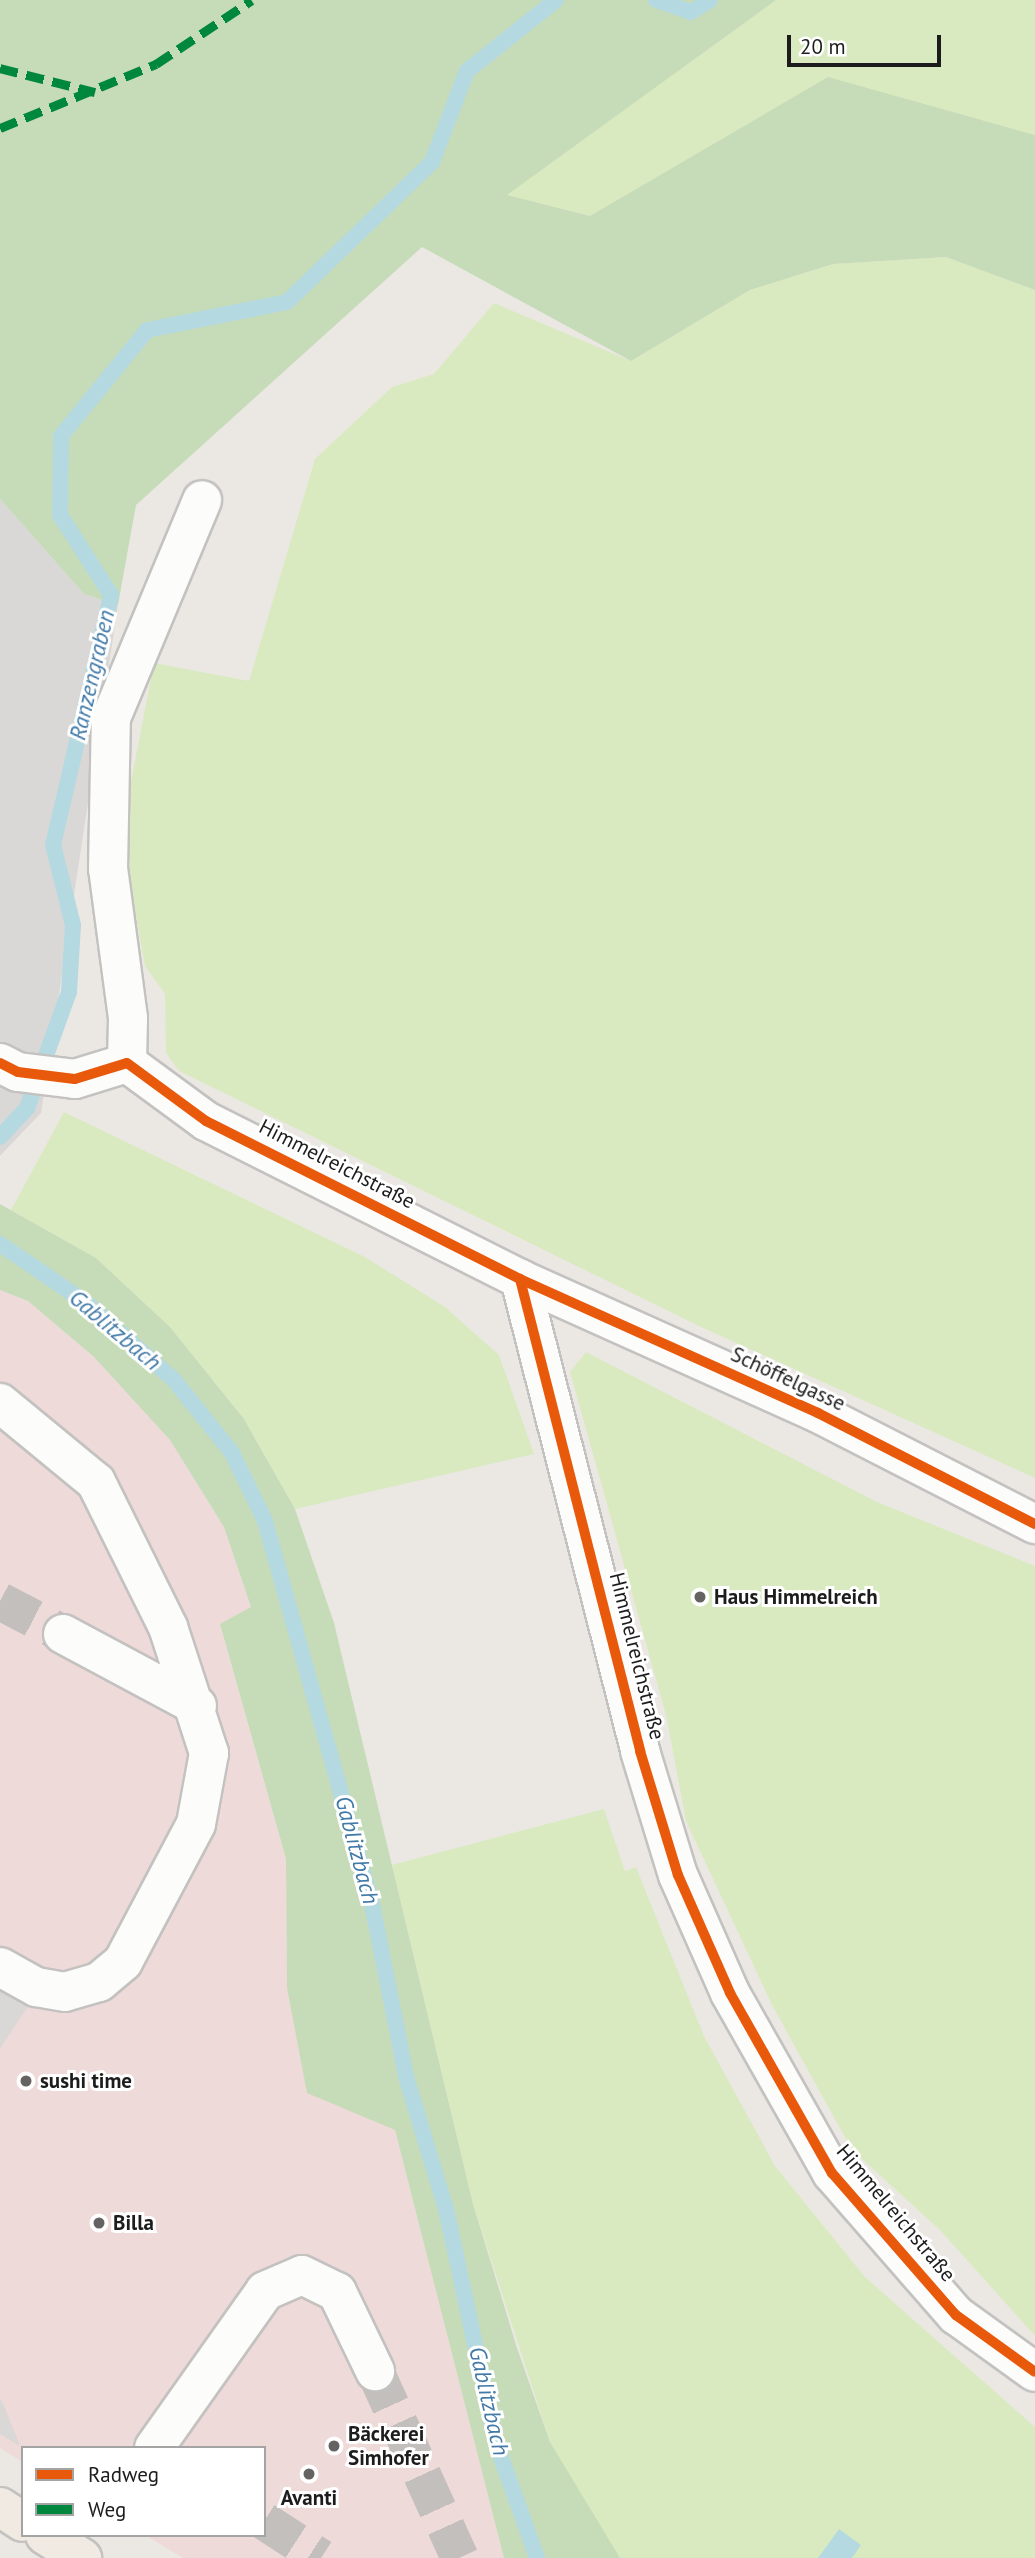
<!DOCTYPE html>
<html>
<head>
<meta charset="utf-8">
<style>
	body { margin:0 }
	#map { position:relative; width:1035px; height:2558px; overflow:hidden; background:#ebe8e4; font-family:"PT Sans",sans-serif }
	div>[style] { position:absolute }
	[style*='--x'] { left:calc(var(--x)*1px); top:calc(var(--y)*1px); width:calc(var(--w)*1px); rotate:calc(var(--a)*1deg) }
	.residential>* { inset:0; background:#dad8d6 }
	.commercial>* { inset:0; background:#eedad8 }
	.religious>* { inset:0; background:#d9d8d6 }
	.grass>* { inset:0; background:#d9eac0 }
	.forest>* { inset:0; background:#c6dbb7 }
	.water>* { inset:0; background:#b5d9e0 }
	.stream>* { height:16px; margin:-8px; padding:0 8px; transform-origin:8px; border-radius:8px; background:#b5d9e0 }
	.minor-tunnel>* { height:38px; margin-top:-19px; transform-origin:0; background:repeating-linear-gradient(90deg,#c2bfbc 0 38px,transparent 0 57px) }
	.roads { filter:drop-shadow(2px 0 #c3c2c0) drop-shadow(-2px 0 #c3c2c0) drop-shadow(0 2px #c3c2c0) drop-shadow(0 -2px #c3c2c0) }
	.minor>* { height:38px; margin:-19px; padding:0 19px; transform-origin:19px; border-radius:19px; background:#fcfcfb }
	.major>* { height:38px; margin:-19px; padding:0 19px; transform-origin:19px; border-radius:19px; background:#f0eae3 }
	.quiet>* { height:9px; margin-top:-4.5px; transform-origin:0; background:repeating-linear-gradient(90deg,#00873e 0 18px,transparent 0 27px) }
	.cycleway>* { height:10px; margin:-5px; padding:0 5px; transform-origin:5px; border-radius:5px; background:#e8590c }
	.dots>* { width:19px; height:19px; translate:-50% -50%; box-sizing:border-box; border:4px solid #fff; border-radius:50% }
	span { translate:-50% -50%; white-space:nowrap; text-align:center; line-height:1.15; -webkit-text-stroke:6px #fff; paint-order:stroke }
	.street-label { font-size:21px; color:#1c1c1c }
	.poi-label { font-size:21px; color:#1c1c1c; font-weight:700 }
	.left { translate:0 -50%; text-align:left }
	.water-label { font-size:23px; color:#4179a7; font-style:italic }
	.legend { position:absolute; left:21px; top:2446px; width:245px; height:91px; box-sizing:border-box; background:#fff; border:2px solid #a4a4a4; margin:0; padding:9px 12px; list-style:none; font-size:21px; color:#1c1c1c }
	.legend li { display:flex; align-items:center; gap:14px; height:35px }
	.legend b { width:35px; border:2px solid #a4a4a4 }
	.scale { position:absolute; left:787px; top:35px; width:154px; height:32px; box-sizing:border-box; border:4px solid #1c1c1c; border-top:0; padding-left:9px; font-size:21px; line-height:24px; white-space:nowrap; color:#1c1c1c; -webkit-text-stroke:5px #fff; paint-order:stroke }
</style>
</head>
<body>
<div id="map">
	<div class="residential">
		<div style="clip-path:polygon(0 499px,84px 594px,118px 605px,41px 1113px,0 1156px)"></div>
	</div>
	<div class="commercial">
		<div style="clip-path:polygon(0 1290px,28px 1301px,94px 1357px,170px 1440px,224px 1527px,251px 1607px,220px 1625px,286px 1859px,287px 1988px,307px 2092px,395px 2130px,504px 2558px,183px 2558px,145px 2535px,264px 2535px,264px 2448px,23px 2448px,23px 2462px,0 2448px)"></div>
	</div>
	<div class="religious">
		<div style="clip-path:polygon(0 1989px,28px 2006px,0 2049px)"></div>
		<div style="clip-path:polygon(0 2399px,2px 2401px,20px 2446px,0 2434px)"></div>
	</div>
	<div class="grass">
		<div style="clip-path:polygon(776px 0,1035px 0,1035px 135px,828px 78px,590px 216px,506px 195px)"></div>
		<div style="clip-path:polygon(946px 257px,1035px 290px,1035px 1478px,699px 1326px,179px 1071px,166px 1053px,165px 994px,145px 966px,121px 833px,154px 663px,249px 681px,315px 459px,392px 387px,434px 374px,494px 303px,631px 361px,750px 290px,833px 264px)"></div>
		<div style="clip-path:polygon(64px 1112px,365px 1257px,445px 1307px,499px 1355px,534px 1454px,295px 1509px,244px 1419px,170px 1327px,96px 1258px,11px 1210px)"></div>
		<div style="clip-path:polygon(586px 1352px,877px 1502px,1035px 1566px,1035px 2336px,940px 2230px,852px 2150px,772px 2005px,686px 1821px,666px 1715px,570px 1372px)"></div>
		<div style="clip-path:polygon(604px 1809px,625px 1871px,636px 1867px,704px 2036px,775px 2166px,865px 2277px,1035px 2427px,1035px 2558px,620px 2558px,573px 2487px,550px 2442px,473px 2204px,392px 1865px)"></div>
	</div>
	<div class="forest">
		<div style="clip-path:polygon(0 0,776px 0,507px 195px,590px 216px,828px 77px,1035px 135px,1035px 290px,946px 257px,833px 264px,750px 290px,631px 361px,422px 247px,136px 505px,118px 605px,84px 594px,0 499px)"></div>
		<div style="clip-path:polygon(0 1204px,96px 1258px,170px 1327px,244px 1419px,295px 1509px,334px 1623px,473px 2204px,517px 2348px,550px 2442px,620px 2558px,504px 2558px,395px 2130px,307px 2093px,287px 1988px,286px 1859px,220px 1624px,251px 1607px,224px 1527px,170px 1440px,94px 1357px,28px 1301px,0 1290px)"></div>
	</div>
	<div class="water">
		<div style="clip-path:polygon(839px 2529px,861px 2545px,852px 2558px,818px 2558px)"></div>
	</div>
	<div class="stream">
		<div style="--x:656;--y:0;--w:37;--a:19"></div>
		<div style="--x:691;--y:12;--w:22;--a:-32"></div>
		<div style="--x:0;--y:1137;--w:40;--a:-47"></div>
		<div style="--x:27;--y:1108;--w:123;--a:-70.1"></div>
		<div style="--x:69;--y:992;--w:67;--a:-86.6"></div>
		<div style="--x:73;--y:925;--w:82;--a:-104"></div>
		<div style="--x:53;--y:845;--w:257;--a:-76.9"></div>
		<div style="--x:111;--y:595;--w:95;--a:-122.5"></div>
		<div style="--x:60;--y:515;--w:79;--a:-89.3"></div>
		<div style="--x:61;--y:436;--w:136;--a:-50.9"></div>
		<div style="--x:147;--y:330;--w:143;--a:-11.3"></div>
		<div style="--x:287;--y:302;--w:202;--a:-44"></div>
		<div style="--x:432;--y:162;--w:97;--a:-69"></div>
		<div style="--x:467;--y:71;--w:114;--a:-38.6"></div>
		<div style="--x:0;--y:1244;--w:103;--a:34.3"></div>
		<div style="--x:85;--y:1302;--w:118;--a:41.2"></div>
		<div style="--x:174;--y:1380;--w:93;--a:51.5"></div>
		<div style="--x:232;--y:1453;--w:76;--a:64.1"></div>
		<div style="--x:265;--y:1521;--w:403;--a:74.4"></div>
		<div style="--x:373;--y:1909;--w:174;--a:78.8"></div>
		<div style="--x:407;--y:2080;--w:135;--a:73.2"></div>
		<div style="--x:446;--y:2209;--w:242;--a:77.9"></div>
		<div style="--x:497;--y:2446;--w:119;--a:70.3"></div>
	</div>
	<div class="minor-tunnel">
		<div style="--x:0;--y:1601;--w:71;--a:27.6"></div>
		<div style="--x:375;--y:2371;--w:205;--a:65.6"></div>
		<div style="--x:264;--y:2521;--w:68;--a:33"></div>
	</div>
	<div class="roads">
		<div class="minor">
			<div style="--x:0;--y:1063;--w:20;--a:27"></div>
			<div style="--x:18;--y:1072;--w:57;--a:7"></div>
			<div style="--x:75;--y:1079;--w:54;--a:-17.1"></div>
			<div style="--x:127;--y:1063;--w:98;--a:36.3"></div>
			<div style="--x:206;--y:1121;--w:352;--a:26.7"></div>
			<div style="--x:520;--y:1279;--w:327;--a:24.2"></div>
			<div style="--x:818;--y:1413;--w:244;--a:27.1"></div>
			<div style="--x:127;--y:1063;--w:45;--a:-88.7"></div>
			<div style="--x:128;--y:1018;--w:150;--a:-97.6"></div>
			<div style="--x:108;--y:869;--w:151;--a:-88.9"></div>
			<div style="--x:111;--y:718;--w:236;--a:-67.3"></div>
			<div style="--x:520;--y:1279;--w:487;--a:75.7"></div>
			<div style="--x:640;--y:1751;--w:130;--a:73"></div>
			<div style="--x:678;--y:1875;--w:129;--a:66.2"></div>
			<div style="--x:730;--y:1993;--w:207;--a:60.5"></div>
			<div style="--x:832;--y:2173;--w:189;--a:48.9"></div>
			<div style="--x:956;--y:2315;--w:97;--a:35.8"></div>
			<div style="--x:0;--y:1403;--w:124;--a:39.5"></div>
			<div style="--x:96;--y:1482;--w:162;--a:63.6"></div>
			<div style="--x:168;--y:1627;--w:133;--a:72"></div>
			<div style="--x:209;--y:1753;--w:72;--a:100.4"></div>
			<div style="--x:196;--y:1824;--w:156;--a:117.9"></div>
			<div style="--x:123;--y:1962;--w:31;--a:140"></div>
			<div style="--x:99;--y:1982;--w:35;--a:164"></div>
			<div style="--x:65;--y:1992;--w:29;--a:-170"></div>
			<div style="--x:36;--y:1987;--w:41;--a:-150.9"></div>
			<div style="--x:63;--y:1634;--w:152;--a:28.2"></div>
			<div style="--x:154;--y:2448;--w:192;--a:-54.7"></div>
			<div style="--x:265;--y:2291;--w:40;--a:-23.4"></div>
			<div style="--x:302;--y:2275;--w:39;--a:26"></div>
			<div style="--x:337;--y:2292;--w:88;--a:64.3"></div>
		</div>
		<div class="major">
			<div style="--x:0;--y:2507;--w:27;--a:33"></div>
			<div style="--x:45;--y:2535;--w:44;--a:31.9"></div>
		</div>
	</div>
	<div class="quiet">
		<div style="--x:0;--y:68;--w:98;--a:14.2"></div>
		<div style="--x:0;--y:128;--w:169;--a:-22.3"></div>
		<div style="--x:156;--y:64;--w:115;--a:-33.7"></div>
	</div>
	<div class="cycleway">
		<div style="--x:0;--y:1063;--w:20;--a:27"></div>
		<div style="--x:18;--y:1072;--w:57;--a:7"></div>
		<div style="--x:75;--y:1079;--w:54;--a:-17.1"></div>
		<div style="--x:127;--y:1063;--w:98;--a:36.3"></div>
		<div style="--x:206;--y:1121;--w:352;--a:26.7"></div>
		<div style="--x:520;--y:1279;--w:327;--a:24.2"></div>
		<div style="--x:818;--y:1413;--w:244;--a:27.1"></div>
		<div style="--x:520;--y:1279;--w:487;--a:75.7"></div>
		<div style="--x:640;--y:1751;--w:130;--a:73"></div>
		<div style="--x:678;--y:1875;--w:129;--a:66.2"></div>
		<div style="--x:730;--y:1993;--w:207;--a:60.5"></div>
		<div style="--x:832;--y:2173;--w:189;--a:48.9"></div>
		<div style="--x:956;--y:2315;--w:97;--a:35.8"></div>
	</div>
	<div class="dots">
		<div style="left:700px;top:1597px;background:#646362"></div>
		<div style="left:26px;top:2081px;background:#646362"></div>
		<div style="left:99px;top:2223px;background:#646362"></div>
		<div style="left:334px;top:2446px;background:#646362"></div>
		<div style="left:309px;top:2474px;background:#646362"></div>
	</div>
	<div class="street-label">
		<span style="left:337px;top:1164px;rotate:27deg">Himmelreichstraße</span>
		<span style="left:788px;top:1379px;rotate:25deg">Schöffelgasse</span>
		<span style="left:637px;top:1656px;rotate:76deg">Himmelreichstraße</span>
		<span style="left:896px;top:2213px;rotate:50deg">Himmelreichstraße</span>
	</div>
	<div class="poi-label">
		<span class="left" style="left:714px;top:1597px">Haus Himmelreich</span>
		<span class="left" style="left:40px;top:2081px">sushi time</span>
		<span class="left" style="left:113px;top:2223px">Billa</span>
		<span class="left" style="left:348px;top:2446px">Bäckerei<br>Simhofer</span>
		<span style="left:309px;top:2498px">Avanti</span>
	</div>
	<div class="water-label">
		<span style="left:92px;top:675px;rotate:-77deg">Ranzengraben</span>
		<span style="left:115px;top:1330px;rotate:40deg">Gablitzbach</span>
		<span style="left:357px;top:1850px;rotate:75deg">Gablitzbach</span>
		<span style="left:489px;top:2401px;rotate:77deg">Gablitzbach</span>
	</div>
	<ul class="legend">
	<li><b style="height:9px;background:#e8590c"></b>Radweg</li>
	<li><b style="height:9px;background:#00873e"></b>Weg</li>
	</ul>
	<div class="scale">20 m</div>
</div>
</body>
</html>
